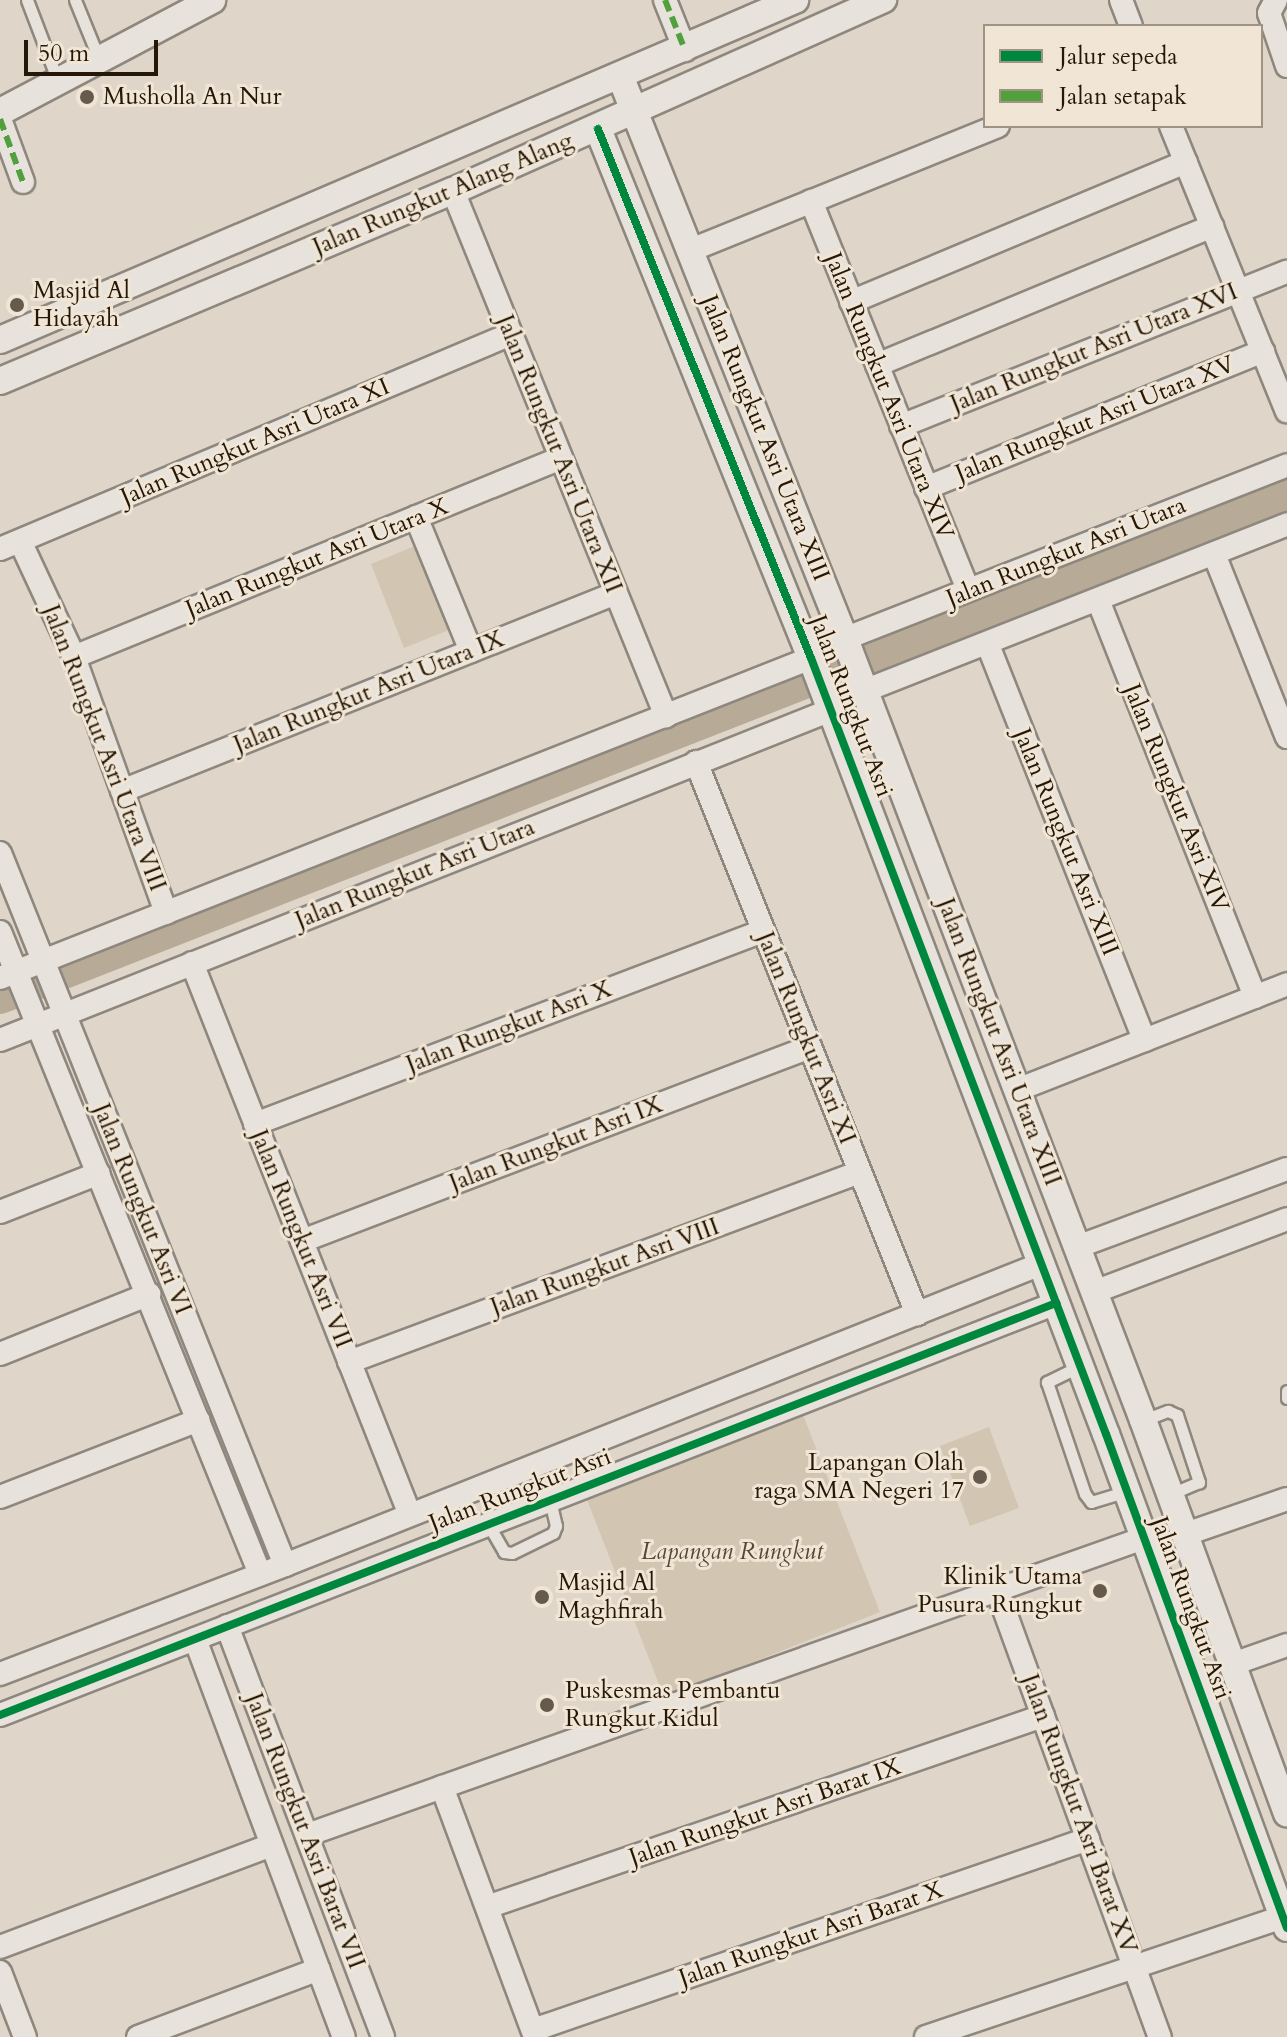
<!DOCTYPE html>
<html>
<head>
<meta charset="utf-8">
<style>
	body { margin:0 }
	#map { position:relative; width:1287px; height:2037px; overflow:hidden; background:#dfd6c9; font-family:Cardo,serif }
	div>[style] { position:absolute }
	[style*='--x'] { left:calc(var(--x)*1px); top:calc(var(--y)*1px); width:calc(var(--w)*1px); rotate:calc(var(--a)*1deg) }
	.green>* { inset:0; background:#d2c5b2 }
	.river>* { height:32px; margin:-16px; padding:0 16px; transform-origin:16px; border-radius:16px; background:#b7aa97 }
	.roads { filter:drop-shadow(2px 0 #8e877e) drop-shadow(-2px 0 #8e877e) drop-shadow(0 2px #8e877e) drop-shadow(0 -2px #8e877e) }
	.service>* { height:11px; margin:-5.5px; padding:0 5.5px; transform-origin:5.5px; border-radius:5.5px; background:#e7e2db }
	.minor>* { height:22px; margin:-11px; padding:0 11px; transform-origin:11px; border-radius:11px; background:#e7e2db }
	.tertiary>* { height:26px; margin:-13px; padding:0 13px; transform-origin:13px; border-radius:13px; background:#e7e2db }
	.quiet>* { height:6px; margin-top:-3px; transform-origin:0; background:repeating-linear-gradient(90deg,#50a13e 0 12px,transparent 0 18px) }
	.cycleway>* { height:8px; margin:-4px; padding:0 4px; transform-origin:4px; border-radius:4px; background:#00873e }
	.dots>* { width:22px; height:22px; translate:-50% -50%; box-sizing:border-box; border:4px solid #f1e6d5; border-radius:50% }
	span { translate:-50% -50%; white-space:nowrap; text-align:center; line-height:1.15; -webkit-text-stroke:6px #f1e6d5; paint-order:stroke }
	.poi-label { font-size:24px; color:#251809 }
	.left { translate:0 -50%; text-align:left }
	.right { translate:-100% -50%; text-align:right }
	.street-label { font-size:24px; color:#251809 }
	.park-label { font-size:24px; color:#564836; font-style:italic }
	.legend { position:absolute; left:983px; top:24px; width:280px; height:104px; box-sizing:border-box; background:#f1e6d5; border:2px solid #9f9483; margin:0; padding:10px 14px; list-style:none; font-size:24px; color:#251809 }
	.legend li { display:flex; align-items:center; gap:16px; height:40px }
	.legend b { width:40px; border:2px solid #9f9483 }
	.scale { position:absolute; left:24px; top:40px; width:134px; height:36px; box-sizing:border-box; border:4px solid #251809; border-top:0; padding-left:10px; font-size:24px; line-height:28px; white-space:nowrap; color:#251809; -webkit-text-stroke:6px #f1e6d5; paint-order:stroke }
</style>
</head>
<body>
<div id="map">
	<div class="green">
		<div style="clip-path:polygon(420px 544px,454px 628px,404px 648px,371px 564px)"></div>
		<div style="clip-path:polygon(800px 1407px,880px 1612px,664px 1697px,584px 1492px)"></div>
		<div style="clip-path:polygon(989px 1427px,1019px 1508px,970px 1526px,940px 1446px)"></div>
	</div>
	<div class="river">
		<div style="--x:0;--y:998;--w:1382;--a:-21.39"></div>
	</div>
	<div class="roads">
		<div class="service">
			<div style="--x:27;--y:0;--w:87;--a:69.1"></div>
			<div style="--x:75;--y:0;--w:64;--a:67.9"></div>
			<div style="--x:1080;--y:1366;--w:37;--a:154"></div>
			<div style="--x:1047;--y:1382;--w:118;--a:71.3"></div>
			<div style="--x:1085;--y:1494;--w:10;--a:53"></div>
			<div style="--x:1091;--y:1502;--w:38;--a:-17"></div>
			<div style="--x:1287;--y:1391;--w:7;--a:90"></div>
			<div style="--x:1144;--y:1420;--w:26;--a:-21"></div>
			<div style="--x:1168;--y:1411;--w:10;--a:24"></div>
			<div style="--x:1177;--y:1415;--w:71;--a:71.8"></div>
			<div style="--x:1199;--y:1482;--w:30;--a:157"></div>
			<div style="--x:488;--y:1524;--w:32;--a:60"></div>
			<div style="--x:504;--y:1552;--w:8;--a:7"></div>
			<div style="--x:512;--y:1553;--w:46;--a:-26"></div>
			<div style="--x:553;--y:1533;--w:8;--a:-67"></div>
			<div style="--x:556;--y:1526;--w:27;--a:-103"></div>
		</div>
		<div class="minor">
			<div style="--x:665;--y:0;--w:54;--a:68.2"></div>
			<div style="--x:1121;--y:0;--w:28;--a:69"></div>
			<div style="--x:1276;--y:0;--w:15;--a:118"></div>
			<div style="--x:1269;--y:13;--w:56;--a:71.2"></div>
			<div style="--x:0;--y:119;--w:67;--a:69.9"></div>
			<div style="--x:1171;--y:126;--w:308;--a:67.9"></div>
			<div style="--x:453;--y:191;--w:567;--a:67.92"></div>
			<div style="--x:811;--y:201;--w:419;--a:68"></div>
			<div style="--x:691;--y:250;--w:331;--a:-22"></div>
			<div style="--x:851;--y:302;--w:363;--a:-22.7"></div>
			<div style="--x:877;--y:365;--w:363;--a:-22.5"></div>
			<div style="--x:901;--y:426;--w:416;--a:-21.8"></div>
			<div style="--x:926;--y:488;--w:364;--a:-22.1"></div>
			<div style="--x:416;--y:517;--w:145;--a:67.7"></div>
			<div style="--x:20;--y:541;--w:128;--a:65"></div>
			<div style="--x:74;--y:657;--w:272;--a:70.2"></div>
			<div style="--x:0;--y:549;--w:554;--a:-22.82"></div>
			<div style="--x:1214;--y:554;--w:197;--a:68.3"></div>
			<div style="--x:1098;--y:600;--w:427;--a:68.4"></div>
			<div style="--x:844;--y:639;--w:476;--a:-21.4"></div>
			<div style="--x:988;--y:645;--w:425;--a:68.4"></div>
			<div style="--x:74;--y:657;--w:526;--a:-22.23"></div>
			<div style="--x:864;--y:691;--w:455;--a:-21.5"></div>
			<div style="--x:696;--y:762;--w:595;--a:68.18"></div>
			<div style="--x:122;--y:791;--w:532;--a:-21.84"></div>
			<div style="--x:0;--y:853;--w:767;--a:68.18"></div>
			<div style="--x:0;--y:932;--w:693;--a:67.95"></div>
			<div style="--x:192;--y:963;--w:593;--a:68.45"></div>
			<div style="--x:0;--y:978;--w:872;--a:-21.53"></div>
			<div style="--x:0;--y:1040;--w:894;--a:-21.66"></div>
			<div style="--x:1017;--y:1090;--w:290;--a:-21.4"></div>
			<div style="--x:255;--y:1124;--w:543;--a:-20.8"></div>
			<div style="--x:0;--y:1212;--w:106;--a:-21.5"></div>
			<div style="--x:302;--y:1241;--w:544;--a:-20.9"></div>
			<div style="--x:1077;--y:1247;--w:224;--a:-20.4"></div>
			<div style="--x:1094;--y:1292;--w:206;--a:-20.7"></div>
			<div style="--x:0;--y:1354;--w:161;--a:-21.9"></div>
			<div style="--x:349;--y:1362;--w:545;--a:-20.4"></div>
			<div style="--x:0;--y:1497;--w:213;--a:-21.2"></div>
			<div style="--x:1186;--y:1534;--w:107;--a:-19.1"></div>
			<div style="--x:997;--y:1590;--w:476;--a:70"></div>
			<div style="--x:227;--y:1626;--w:440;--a:69.2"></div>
			<div style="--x:195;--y:1639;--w:425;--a:69.5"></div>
			<div style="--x:1233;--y:1664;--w:57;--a:-19.4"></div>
			<div style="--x:0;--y:1674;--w:305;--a:-20.9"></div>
			<div style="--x:285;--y:1565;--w:814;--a:-21.71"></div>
			<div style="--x:0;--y:1715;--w:1134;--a:-21.31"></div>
			<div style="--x:442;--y:1787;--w:267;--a:69.6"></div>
			<div style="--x:307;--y:1835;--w:888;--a:-19.54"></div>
			<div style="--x:487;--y:1907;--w:588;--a:-18.96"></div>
			<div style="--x:0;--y:1947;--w:290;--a:-20.6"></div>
			<div style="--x:0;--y:1972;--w:70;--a:69"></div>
			<div style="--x:533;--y:2030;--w:587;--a:-18.99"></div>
			<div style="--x:138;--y:2037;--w:193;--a:-20.6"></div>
			<div style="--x:926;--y:2037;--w:377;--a:-18.6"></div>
		</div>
		<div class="tertiary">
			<div style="--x:621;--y:78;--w:613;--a:68.25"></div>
			<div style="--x:848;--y:647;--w:827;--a:69.11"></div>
			<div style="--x:1143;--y:1420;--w:419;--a:69.9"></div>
			<div style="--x:0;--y:112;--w:240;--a:-27.8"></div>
			<div style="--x:598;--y:129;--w:570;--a:68.07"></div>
			<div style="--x:811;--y:658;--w:830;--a:69.19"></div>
			<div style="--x:1106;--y:1434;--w:526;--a:69.88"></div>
			<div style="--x:0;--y:340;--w:865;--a:-23.16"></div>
			<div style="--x:0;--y:381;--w:491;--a:-22.8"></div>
			<div style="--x:453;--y:191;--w:471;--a:-24"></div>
		</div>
	</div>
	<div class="quiet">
		<div style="--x:665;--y:0;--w:54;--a:68.2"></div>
		<div style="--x:0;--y:119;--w:67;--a:69.9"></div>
	</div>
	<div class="cycleway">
		<div style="--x:598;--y:129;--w:570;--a:68.07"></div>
		<div style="--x:811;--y:658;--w:830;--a:69.19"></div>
		<div style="--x:1106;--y:1434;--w:526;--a:69.88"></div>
		<div style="--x:0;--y:1715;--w:1134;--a:-21.31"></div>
	</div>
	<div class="dots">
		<div style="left:87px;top:97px;background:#665a4c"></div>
		<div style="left:17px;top:305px;background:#665a4c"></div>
		<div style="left:980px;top:1477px;background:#665a4c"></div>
		<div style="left:1100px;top:1591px;background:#665a4c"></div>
		<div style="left:542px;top:1597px;background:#665a4c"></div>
		<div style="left:547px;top:1705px;background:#665a4c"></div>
	</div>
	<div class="poi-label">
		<span class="left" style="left:103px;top:97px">Musholla An Nur</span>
		<span class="left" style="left:33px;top:305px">Masjid Al<br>Hidayah</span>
		<span class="right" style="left:964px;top:1477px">Lapangan Olah<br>raga SMA Negeri 17</span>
		<span class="right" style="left:1082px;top:1591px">Klinik Utama<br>Pusura Rungkut</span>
		<span class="left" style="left:558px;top:1597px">Masjid Al<br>Maghfirah</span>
		<span class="left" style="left:565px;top:1705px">Puskesmas Pembantu<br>Rungkut Kidul</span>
	</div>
	<div class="street-label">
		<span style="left:443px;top:194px;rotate:-23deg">Jalan Rungkut Alang Alang</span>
		<span style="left:1094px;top:348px;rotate:-22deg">Jalan Rungkut Asri Utara XVI</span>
		<span style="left:889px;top:396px;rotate:68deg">Jalan Rungkut Asri Utara XIV</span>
		<span style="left:1095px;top:419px;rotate:-22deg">Jalan Rungkut Asri Utara XV</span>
		<span style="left:765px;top:438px;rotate:68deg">Jalan Rungkut Asri Utara XIII</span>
		<span style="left:255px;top:442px;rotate:-23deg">Jalan Rungkut Asri Utara XI</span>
		<span style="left:559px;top:454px;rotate:68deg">Jalan Rungkut Asri Utara XII</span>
		<span style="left:1066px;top:552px;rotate:-22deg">Jalan Rungkut Asri Utara</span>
		<span style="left:317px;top:558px;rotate:-22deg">Jalan Rungkut Asri Utara X</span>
		<span style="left:369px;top:692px;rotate:-22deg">Jalan Rungkut Asri Utara IX</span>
		<span style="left:851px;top:706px;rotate:69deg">Jalan Rungkut Asri</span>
		<span style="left:104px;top:748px;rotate:69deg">Jalan Rungkut Asri Utara VIII</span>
		<span style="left:1176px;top:798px;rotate:68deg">Jalan Rungkut Asri XIV</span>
		<span style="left:1066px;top:842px;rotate:68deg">Jalan Rungkut Asri XIII</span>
		<span style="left:415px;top:874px;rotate:-22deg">Jalan Rungkut Asri Utara</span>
		<span style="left:509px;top:1027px;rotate:-21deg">Jalan Rungkut Asri X</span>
		<span style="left:806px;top:1038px;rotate:68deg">Jalan Rungkut Asri XI</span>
		<span style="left:999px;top:1042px;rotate:69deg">Jalan Rungkut Asri Utara XIII</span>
		<span style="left:556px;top:1144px;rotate:-21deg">Jalan Rungkut Asri IX</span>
		<span style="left:142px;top:1209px;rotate:68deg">Jalan Rungkut Asri VI</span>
		<span style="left:301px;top:1239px;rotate:68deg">Jalan Rungkut Asri VII</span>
		<span style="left:605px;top:1267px;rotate:-20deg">Jalan Rungkut Asri VIII</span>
		<span style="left:520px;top:1490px;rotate:-21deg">Jalan Rungkut Asri</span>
		<span style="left:1191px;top:1608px;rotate:70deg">Jalan Rungkut Asri</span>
		<span style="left:765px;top:1812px;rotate:-19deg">Jalan Rungkut Asri Barat IX</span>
		<span style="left:1079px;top:1814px;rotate:70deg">Jalan Rungkut Asri Barat XV</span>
		<span style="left:305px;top:1831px;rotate:69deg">Jalan Rungkut Asri Barat VII</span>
		<span style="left:811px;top:1934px;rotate:-19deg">Jalan Rungkut Asri Barat X</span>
	</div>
	<div class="park-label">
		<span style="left:732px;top:1552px">Lapangan Rungkut</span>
	</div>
	<ul class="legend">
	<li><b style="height:10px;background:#00873e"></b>Jalur sepeda</li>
	<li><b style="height:10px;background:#50a13e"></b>Jalan setapak</li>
	</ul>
	<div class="scale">50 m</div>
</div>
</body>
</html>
